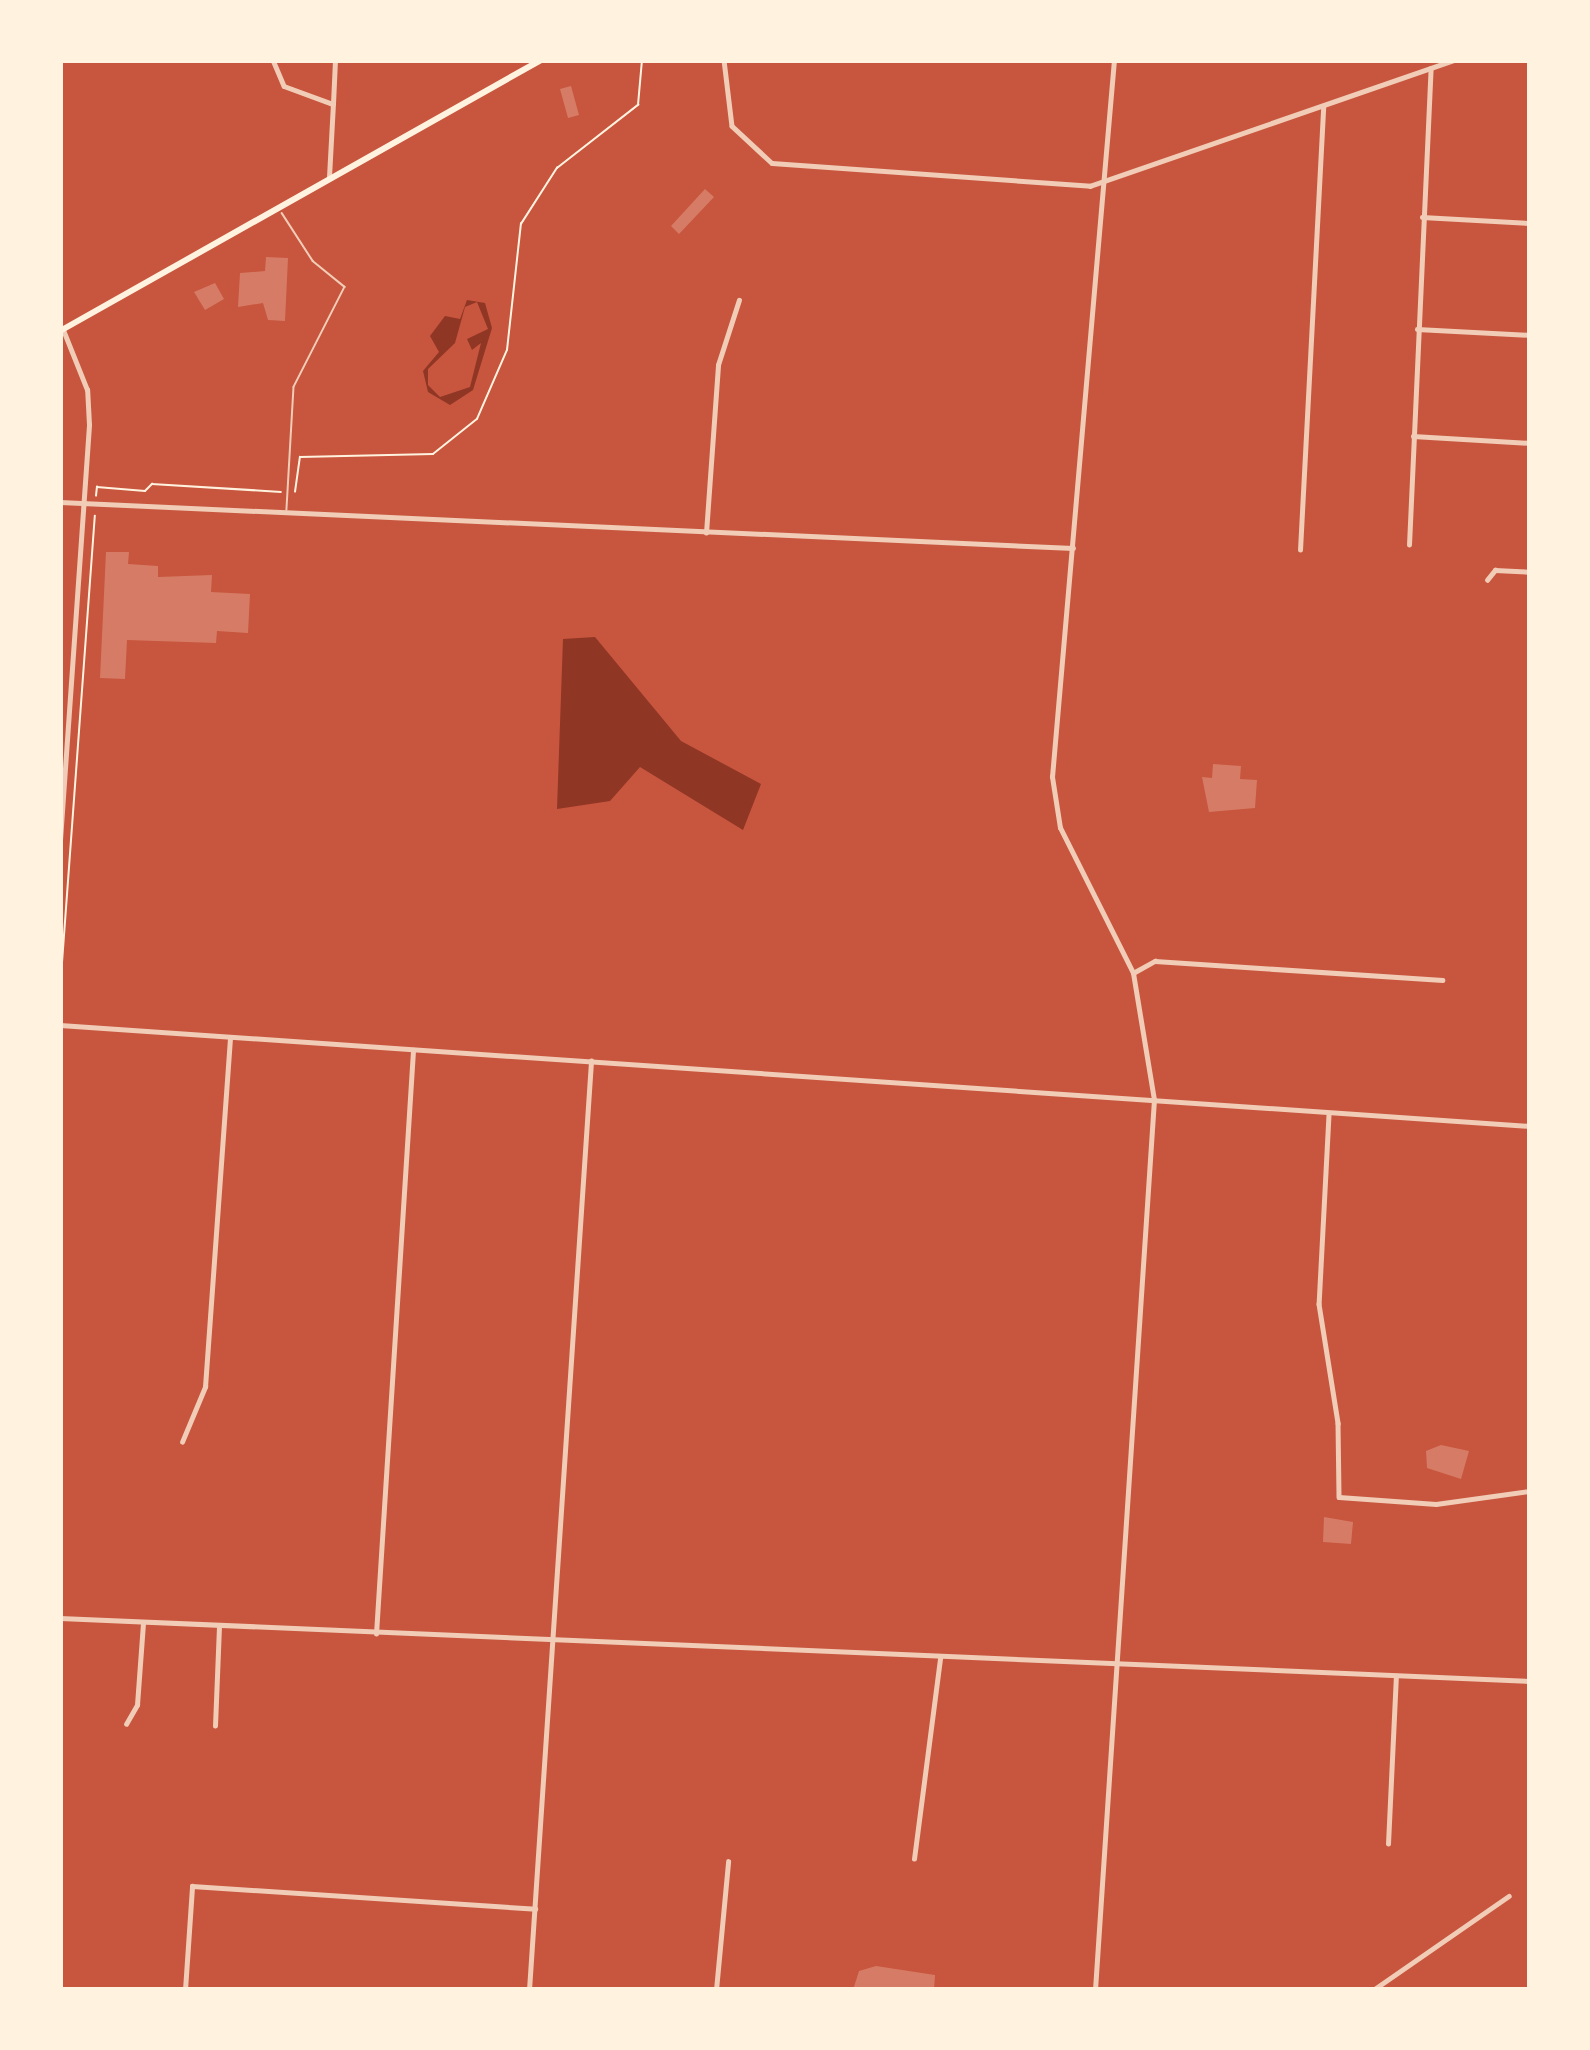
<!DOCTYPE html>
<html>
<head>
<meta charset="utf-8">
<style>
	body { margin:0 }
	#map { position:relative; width:1590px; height:2050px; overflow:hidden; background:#c8553d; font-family:"Open Sans",sans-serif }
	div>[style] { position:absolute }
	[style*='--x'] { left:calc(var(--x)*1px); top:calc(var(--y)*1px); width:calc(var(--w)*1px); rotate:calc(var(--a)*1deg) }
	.water>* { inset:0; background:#8f3625 }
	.building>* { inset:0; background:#d67c66 }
	.path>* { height:1.5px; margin:-0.75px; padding:0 0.75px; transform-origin:0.75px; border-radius:0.75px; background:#fff3e0 }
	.service>* { height:1.5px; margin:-0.75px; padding:0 0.75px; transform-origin:0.75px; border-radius:0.75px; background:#f1ccb7 }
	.minor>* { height:4.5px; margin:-2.25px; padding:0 2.25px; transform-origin:2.25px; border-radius:2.25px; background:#f1ccb7 }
	.tertiary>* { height:4.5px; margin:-2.25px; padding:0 2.25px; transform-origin:2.25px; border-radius:2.25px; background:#f1ccb7 }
	.primary>* { height:6px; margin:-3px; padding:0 3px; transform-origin:3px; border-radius:3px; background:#fff3e0 }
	span { translate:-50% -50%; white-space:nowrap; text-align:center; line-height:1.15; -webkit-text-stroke:12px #fff3e0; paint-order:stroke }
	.frame { position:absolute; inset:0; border:63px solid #fff3e0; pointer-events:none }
</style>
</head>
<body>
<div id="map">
	<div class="water">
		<div style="clip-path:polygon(evenodd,467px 300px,485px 303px,492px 328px,473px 390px,450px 405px,428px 392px,423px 371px,439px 352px,430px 336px,445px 316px,460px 319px,467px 300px,477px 302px,488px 329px,467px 339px,472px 350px,481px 343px,470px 387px,440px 397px,428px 385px,428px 369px,455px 343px,465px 307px,477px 302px)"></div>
		<div style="clip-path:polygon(595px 637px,681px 741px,761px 784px,743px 830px,640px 767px,610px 801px,557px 809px,563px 639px)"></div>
	</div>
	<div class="building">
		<div style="clip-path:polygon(571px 86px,579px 115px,568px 118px,560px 89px)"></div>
		<div style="clip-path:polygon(705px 189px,714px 197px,679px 234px,671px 226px)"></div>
		<div style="clip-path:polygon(266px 257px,288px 258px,285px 321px,268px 320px,263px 303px,238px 307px,240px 273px,265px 271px)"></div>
		<div style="clip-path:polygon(215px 283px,224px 299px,205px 310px,194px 292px)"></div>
		<div style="clip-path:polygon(106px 552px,129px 552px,128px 564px,158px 566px,158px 577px,212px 575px,211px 592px,250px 594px,248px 633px,217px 631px,216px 643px,127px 640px,125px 679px,100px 678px)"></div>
		<div style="clip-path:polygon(1213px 764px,1241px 766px,1240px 779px,1257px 780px,1255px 808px,1209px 812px,1202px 777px,1212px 778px)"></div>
		<div style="clip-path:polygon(1441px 1445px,1469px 1451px,1461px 1479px,1427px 1468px,1426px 1451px)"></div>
		<div style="clip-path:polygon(1324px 1517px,1353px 1522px,1351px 1544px,1323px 1542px)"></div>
		<div style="clip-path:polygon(876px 1966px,935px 1975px,934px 1990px,853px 1990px,859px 1971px)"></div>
	</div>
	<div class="path">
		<div style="--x:295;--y:492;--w:35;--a:-82"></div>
		<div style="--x:300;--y:457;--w:133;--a:-1.3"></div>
		<div style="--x:433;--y:454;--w:56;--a:-38.5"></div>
		<div style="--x:477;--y:419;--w:75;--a:-66.5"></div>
		<div style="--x:507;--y:350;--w:127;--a:-83.7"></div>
		<div style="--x:521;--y:224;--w:67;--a:-57.3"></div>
		<div style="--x:557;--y:168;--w:103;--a:-37.9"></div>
		<div style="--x:638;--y:105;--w:45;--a:-84.9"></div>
		<div style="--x:96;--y:496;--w:9;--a:-84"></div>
		<div style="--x:97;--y:487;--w:48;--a:4.8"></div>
		<div style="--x:145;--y:491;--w:10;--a:-45"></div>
		<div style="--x:152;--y:484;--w:129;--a:3.5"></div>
		<div style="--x:60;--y:990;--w:475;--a:-85.8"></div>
	</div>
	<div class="service">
		<div style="--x:282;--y:213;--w:57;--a:57.1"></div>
		<div style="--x:313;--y:261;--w:41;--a:39.1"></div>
		<div style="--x:345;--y:287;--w:112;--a:117"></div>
		<div style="--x:294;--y:387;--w:123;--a:93.3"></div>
	</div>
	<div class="minor">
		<div style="--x:273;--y:60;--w:28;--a:67"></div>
		<div style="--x:284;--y:86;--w:52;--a:20.2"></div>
		<div style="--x:333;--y:104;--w:44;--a:-87.4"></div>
		<div style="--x:329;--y:177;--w:73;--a:-86.9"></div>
		<div style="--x:1422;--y:217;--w:108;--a:3.2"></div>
		<div style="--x:1417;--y:329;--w:113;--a:3"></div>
		<div style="--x:1413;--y:436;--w:117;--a:3.4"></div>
		<div style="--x:706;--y:533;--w:168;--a:-85.9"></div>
		<div style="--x:718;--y:365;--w:68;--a:-72.1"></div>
		<div style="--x:1409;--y:545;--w:477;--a:-87.4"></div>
		<div style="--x:1300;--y:550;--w:444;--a:-87"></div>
		<div style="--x:1487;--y:580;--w:13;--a:-51"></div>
		<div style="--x:1495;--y:570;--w:35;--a:3"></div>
		<div style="--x:1133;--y:973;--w:25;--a:-29"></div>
		<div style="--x:1155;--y:961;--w:288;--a:3.8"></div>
		<div style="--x:1329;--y:1115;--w:189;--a:93"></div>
		<div style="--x:1319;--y:1304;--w:121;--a:80.9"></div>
		<div style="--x:1338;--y:1423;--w:74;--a:89.2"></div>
		<div style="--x:1339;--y:1497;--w:97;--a:4.1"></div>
		<div style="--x:1436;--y:1504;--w:95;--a:-7.9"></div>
		<div style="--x:182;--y:1442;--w:60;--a:-67.3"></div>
		<div style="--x:205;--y:1387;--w:349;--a:-85.9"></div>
		<div style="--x:376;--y:1634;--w:585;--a:-86.37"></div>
		<div style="--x:126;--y:1724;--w:22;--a:-60"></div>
		<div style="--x:137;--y:1705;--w:82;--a:-85.8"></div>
		<div style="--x:215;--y:1726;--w:99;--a:-87.7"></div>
		<div style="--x:1388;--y:1844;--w:168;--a:-87.3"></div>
		<div style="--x:914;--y:1859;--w:203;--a:-82.6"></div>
		<div style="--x:185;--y:1990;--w:104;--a:-86.1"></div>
		<div style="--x:192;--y:1886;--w:344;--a:3.8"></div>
		<div style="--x:529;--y:1990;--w:931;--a:-86.18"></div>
		<div style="--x:716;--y:1990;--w:129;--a:-84.6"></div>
		<div style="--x:1373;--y:1990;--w:165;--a:-34.7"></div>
	</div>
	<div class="tertiary">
		<div style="--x:724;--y:60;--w:66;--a:83.1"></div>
		<div style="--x:732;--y:126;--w:54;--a:42.8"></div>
		<div style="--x:772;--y:163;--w:319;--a:4.1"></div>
		<div style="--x:1090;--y:186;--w:385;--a:-19.1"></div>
		<div style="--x:60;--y:502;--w:1014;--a:2.6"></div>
		<div style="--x:60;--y:840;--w:416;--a:-86"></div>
		<div style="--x:89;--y:425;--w:35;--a:-93"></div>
		<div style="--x:87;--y:390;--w:65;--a:-111.8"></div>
		<div style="--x:60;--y:1025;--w:1473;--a:3.93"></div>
		<div style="--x:60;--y:1618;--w:1471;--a:2.45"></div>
		<div style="--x:1095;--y:1990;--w:892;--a:-86.21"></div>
		<div style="--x:1154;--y:1100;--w:129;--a:-99.4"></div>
		<div style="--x:1133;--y:973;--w:162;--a:-116.7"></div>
		<div style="--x:1060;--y:828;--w:52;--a:-98.9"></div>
		<div style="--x:1052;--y:777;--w:720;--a:-85.06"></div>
	</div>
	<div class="primary">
		<div style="--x:60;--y:331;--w:552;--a:-29.4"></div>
	</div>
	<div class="frame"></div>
</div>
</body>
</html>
